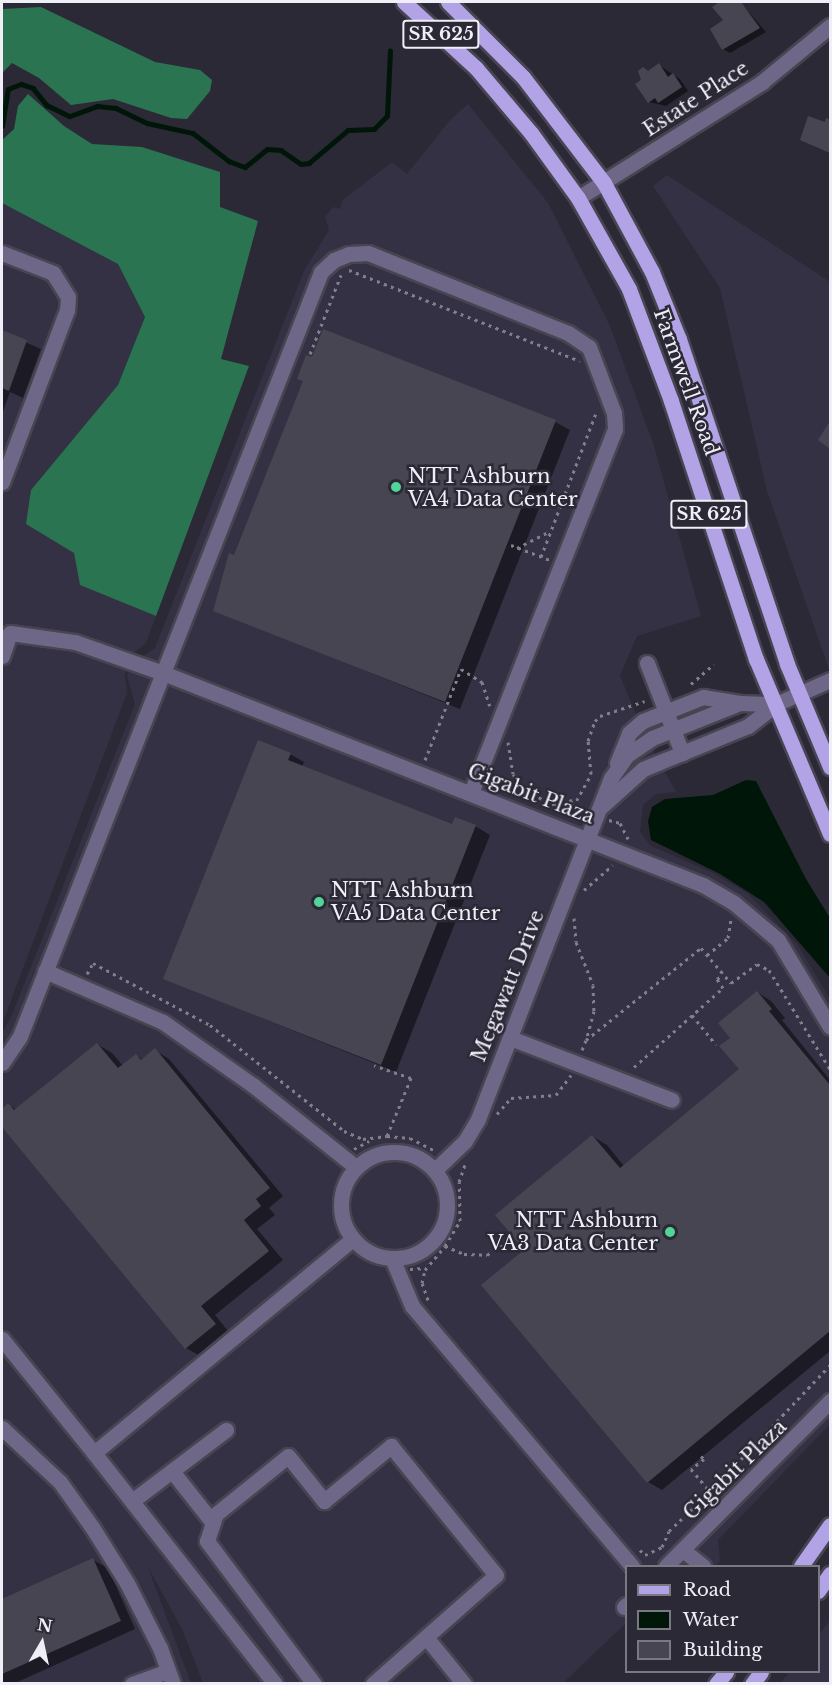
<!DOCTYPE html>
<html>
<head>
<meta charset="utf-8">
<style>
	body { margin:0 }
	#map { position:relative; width:832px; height:1685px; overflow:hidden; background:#2c2936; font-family:"Libre Baskerville",serif }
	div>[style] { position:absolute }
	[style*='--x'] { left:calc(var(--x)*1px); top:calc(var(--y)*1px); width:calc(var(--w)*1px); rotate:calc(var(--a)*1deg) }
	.built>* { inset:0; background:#353144 }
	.forest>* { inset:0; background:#2a7451 }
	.water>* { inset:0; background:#001609 }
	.shadow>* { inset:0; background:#0007 }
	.stream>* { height:4.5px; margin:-2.25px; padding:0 2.25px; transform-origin:2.25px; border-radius:2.25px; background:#001609 }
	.building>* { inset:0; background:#484553 }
	.path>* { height:3px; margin-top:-1.5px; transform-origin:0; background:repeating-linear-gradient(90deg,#827f8b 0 3px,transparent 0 7.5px) }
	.roads { filter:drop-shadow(2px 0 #474551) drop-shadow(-2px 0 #474551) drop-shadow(0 2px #474551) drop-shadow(0 -2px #474551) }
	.minor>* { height:15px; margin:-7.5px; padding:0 7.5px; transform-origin:7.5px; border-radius:7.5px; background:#6f6788 }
	.minor>.ring { margin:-7.5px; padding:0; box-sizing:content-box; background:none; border:15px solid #6f6788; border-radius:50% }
	.major>* { height:15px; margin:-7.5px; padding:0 7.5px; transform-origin:7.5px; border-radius:7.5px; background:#b2a2e6 }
	.dots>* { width:16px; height:16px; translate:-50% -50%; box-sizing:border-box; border:3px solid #2c2936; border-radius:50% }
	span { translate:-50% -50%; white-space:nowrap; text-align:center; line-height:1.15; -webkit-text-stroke:5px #2c2936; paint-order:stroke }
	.shield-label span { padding:2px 4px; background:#2c2936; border:2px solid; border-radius:4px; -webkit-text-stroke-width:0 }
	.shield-label { font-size:18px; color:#f0eef7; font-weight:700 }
	.street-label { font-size:20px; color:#f0eef7 }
	.poi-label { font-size:20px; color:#f0eef7 }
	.left { translate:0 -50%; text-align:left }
	.right { translate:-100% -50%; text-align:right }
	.frame { position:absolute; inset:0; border:3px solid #f0eef7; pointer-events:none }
	.legend { position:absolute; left:625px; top:1565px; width:195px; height:108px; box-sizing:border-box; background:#2c2936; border:2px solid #7a7883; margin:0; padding:8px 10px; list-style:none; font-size:18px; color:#f0eef7 }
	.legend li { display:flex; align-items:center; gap:12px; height:30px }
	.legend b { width:30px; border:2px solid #7a7883 }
	.north { position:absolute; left:12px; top:1613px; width:60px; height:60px; -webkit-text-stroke:4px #2c2936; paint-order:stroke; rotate:9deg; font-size:16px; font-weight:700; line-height:24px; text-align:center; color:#f0eef7 }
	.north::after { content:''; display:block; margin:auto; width:21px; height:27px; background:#f0eef7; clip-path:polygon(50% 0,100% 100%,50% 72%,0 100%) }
</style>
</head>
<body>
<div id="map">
	<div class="built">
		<div style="clip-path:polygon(468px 104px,548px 203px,610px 326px,654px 446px,701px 616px,637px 636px,620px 675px,644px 735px,676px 792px,656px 794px,643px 805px,640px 832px,651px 846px,711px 872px,747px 893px,797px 944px,830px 999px,830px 1424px,718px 1540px,720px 1561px,716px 1566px,626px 1566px,626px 1623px,563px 1683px,203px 1683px,183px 1631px,147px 1565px,191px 1683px,2px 1684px,2px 1033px,12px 1015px,135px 704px,127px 676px,131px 664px,155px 648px,304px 271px,329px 230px,325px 217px,333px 207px,340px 209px,343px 200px,392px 162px,407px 174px,451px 119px)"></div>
		<div style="clip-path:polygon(667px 175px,830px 282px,830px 672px,767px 491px,720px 288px,653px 186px)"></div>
		<div style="clip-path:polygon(2px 203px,118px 264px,145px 317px,118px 385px,31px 490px,74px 553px,80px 585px,156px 616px,146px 643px,133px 653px,125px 674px,127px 693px,2px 1024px)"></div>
		<div style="clip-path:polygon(830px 1620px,830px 1683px,780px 1683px,790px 1672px,818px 1672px,819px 1635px)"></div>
	</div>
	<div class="forest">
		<div style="clip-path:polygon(41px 7px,155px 62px,200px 70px,212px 80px,210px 91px,187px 119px,171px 118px,113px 99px,71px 105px,39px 78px,12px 63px,2px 73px,2px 9px)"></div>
		<div style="clip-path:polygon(28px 94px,64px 126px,92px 144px,142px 147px,220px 172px,220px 207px,258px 221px,221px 359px,249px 366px,156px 616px,80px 585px,74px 553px,26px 524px,31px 490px,118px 385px,145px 317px,118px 264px,2px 203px,2px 140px,14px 129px,18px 106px)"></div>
	</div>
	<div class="water">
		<div style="clip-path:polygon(746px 780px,756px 781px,806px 879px,830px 918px,830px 978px,764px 902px,720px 874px,651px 840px,648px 821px,652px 807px,665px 799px,713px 795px)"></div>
	</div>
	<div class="shadow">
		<div style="clip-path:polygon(727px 2px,741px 3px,766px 32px,730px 53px,723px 49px,725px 21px,715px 7px)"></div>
		<div style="clip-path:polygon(659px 65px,680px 79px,688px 91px,666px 106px,649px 102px,649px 72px)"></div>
		<div style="clip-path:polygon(2px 332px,41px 349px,23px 398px,10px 392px,2px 414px)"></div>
		<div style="clip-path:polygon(304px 382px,555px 422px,570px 430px,460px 709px,215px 610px)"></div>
		<div style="clip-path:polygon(290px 754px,304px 762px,302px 767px,453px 826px,475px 826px,490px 835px,396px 1072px,165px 979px)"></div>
		<div style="clip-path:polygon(757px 992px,771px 1001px,785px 1018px,782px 1020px,830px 1080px,830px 1351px,662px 1490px,648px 1482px,526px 1250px,592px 1136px,607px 1145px,624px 1166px,741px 1070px,732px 1038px)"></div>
		<div style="clip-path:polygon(97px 1044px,112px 1053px,123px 1066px,136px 1055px,143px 1060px,155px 1050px,169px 1059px,283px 1196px,269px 1208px,275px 1215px,257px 1229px,283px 1260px,215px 1315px,229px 1332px,200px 1356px,186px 1348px,2px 1125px,2px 1111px,8px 1105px,17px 1110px)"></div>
		<div style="clip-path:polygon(93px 1560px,108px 1568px,135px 1629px,13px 1684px,2px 1684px,2px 1601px)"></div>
	</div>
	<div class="stream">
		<div style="--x:2;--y:126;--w:37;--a:-81"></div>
		<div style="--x:8;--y:89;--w:14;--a:-21"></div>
		<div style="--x:21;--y:84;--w:13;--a:18"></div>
		<div style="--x:33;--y:88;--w:22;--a:51"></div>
		<div style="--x:47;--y:105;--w:25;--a:26"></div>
		<div style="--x:70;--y:116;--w:29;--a:-20"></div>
		<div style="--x:97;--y:106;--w:19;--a:6"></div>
		<div style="--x:116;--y:108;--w:34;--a:26"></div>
		<div style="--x:147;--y:123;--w:47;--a:12.3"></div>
		<div style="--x:193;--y:133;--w:46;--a:37.9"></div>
		<div style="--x:229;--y:161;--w:17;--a:21"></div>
		<div style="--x:245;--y:167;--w:28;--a:-39"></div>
		<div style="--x:267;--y:149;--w:14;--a:4"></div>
		<div style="--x:281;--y:150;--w:24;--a:35"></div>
		<div style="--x:301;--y:164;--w:8;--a:-7"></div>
		<div style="--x:309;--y:163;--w:51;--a:-40.2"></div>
		<div style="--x:348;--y:130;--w:26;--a:-2"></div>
		<div style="--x:374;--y:129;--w:18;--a:-45"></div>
		<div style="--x:387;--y:116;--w:65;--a:-87.4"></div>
	</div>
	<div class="building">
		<div style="clip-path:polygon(719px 2px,741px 2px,760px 28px,722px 50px,710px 29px,723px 20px,712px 7px)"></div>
		<div style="clip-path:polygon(659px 63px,668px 77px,673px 73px,682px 87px,658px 103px,655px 98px,648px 103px,635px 84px,641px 80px,638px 71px,643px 67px,648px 71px)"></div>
		<div style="clip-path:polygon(808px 116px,825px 122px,826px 118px,830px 120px,830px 153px,800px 140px)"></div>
		<div style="clip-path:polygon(323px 329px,556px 420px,445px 702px,213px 611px,229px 553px,234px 555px,303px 381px,297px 379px,306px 355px,312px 357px)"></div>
		<div style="clip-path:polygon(2px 330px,27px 340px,9px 391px,2px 388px)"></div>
		<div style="clip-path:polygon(830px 421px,830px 449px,818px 440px)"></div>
		<div style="clip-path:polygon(258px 740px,291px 753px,288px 760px,452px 824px,455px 817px,476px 825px,381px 1065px,163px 979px)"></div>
		<div style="clip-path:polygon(757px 991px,772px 1009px,769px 1011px,830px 1085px,830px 1331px,647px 1483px,481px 1285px,524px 1250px,495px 1215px,592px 1135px,620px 1168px,739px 1069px,719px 1046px,730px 1038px,718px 1023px)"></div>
		<div style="clip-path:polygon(97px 1043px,118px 1068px,136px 1054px,141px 1060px,155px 1048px,270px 1188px,256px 1199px,261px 1206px,244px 1220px,269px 1251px,201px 1306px,216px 1324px,185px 1349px,2px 1127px,2px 1109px,8px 1103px,14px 1110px)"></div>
		<div style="clip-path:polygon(93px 1558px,121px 1621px,2px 1674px,2px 1599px)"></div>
	</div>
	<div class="path">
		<div style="--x:349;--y:270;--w:248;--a:21.5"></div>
		<div style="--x:310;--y:354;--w:85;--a:-68.6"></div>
		<div style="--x:511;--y:545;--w:42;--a:21"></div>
		<div style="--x:517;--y:548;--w:36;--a:-27"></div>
		<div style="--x:541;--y:557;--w:157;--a:-69.1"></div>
		<div style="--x:691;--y:684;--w:30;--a:-41"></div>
		<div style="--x:508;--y:742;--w:32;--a:81"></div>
		<div style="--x:513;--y:774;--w:21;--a:55"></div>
		<div style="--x:525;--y:791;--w:33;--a:25"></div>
		<div style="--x:555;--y:805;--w:22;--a:-16"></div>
		<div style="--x:425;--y:760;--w:98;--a:-68.4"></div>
		<div style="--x:461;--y:669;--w:25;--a:32"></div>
		<div style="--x:482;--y:682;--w:25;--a:72"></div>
		<div style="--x:573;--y:807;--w:38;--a:-61"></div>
		<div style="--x:591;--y:774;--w:33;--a:-95"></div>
		<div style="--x:588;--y:741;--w:21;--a:-71"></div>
		<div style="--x:595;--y:721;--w:7;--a:-45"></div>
		<div style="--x:600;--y:716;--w:47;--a:-18.4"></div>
		<div style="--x:571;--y:818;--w:11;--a:-80"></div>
		<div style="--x:573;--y:807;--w:10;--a:17"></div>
		<div style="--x:609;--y:820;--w:11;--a:15"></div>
		<div style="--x:620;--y:823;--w:18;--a:63"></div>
		<div style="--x:584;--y:890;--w:38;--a:-41"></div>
		<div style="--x:574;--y:918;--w:24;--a:85"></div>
		<div style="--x:576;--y:942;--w:46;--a:68.4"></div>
		<div style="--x:593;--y:985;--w:26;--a:88"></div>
		<div style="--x:594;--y:1011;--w:30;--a:105"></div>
		<div style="--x:707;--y:955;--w:27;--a:-39"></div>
		<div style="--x:728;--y:938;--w:19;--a:-81"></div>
		<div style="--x:87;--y:974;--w:13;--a:-61"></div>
		<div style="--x:93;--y:963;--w:132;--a:27.9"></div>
		<div style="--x:210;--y:1025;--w:171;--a:38.3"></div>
		<div style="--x:344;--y:1131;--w:21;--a:23"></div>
		<div style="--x:363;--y:1139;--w:24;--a:-7"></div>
		<div style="--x:387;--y:1136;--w:63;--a:-67.5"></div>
		<div style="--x:411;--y:1078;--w:39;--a:-161"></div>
		<div style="--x:692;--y:1015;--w:38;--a:51"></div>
		<div style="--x:582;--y:1050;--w:11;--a:-68"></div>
		<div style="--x:586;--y:1040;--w:147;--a:-38.7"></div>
		<div style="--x:701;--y:948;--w:46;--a:49.4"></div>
		<div style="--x:731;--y:983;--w:32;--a:-36"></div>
		<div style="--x:757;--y:964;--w:13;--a:27"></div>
		<div style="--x:769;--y:970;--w:116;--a:58.4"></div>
		<div style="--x:634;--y:1067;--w:119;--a:-41.6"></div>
		<div style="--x:723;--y:988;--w:11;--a:-124"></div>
		<div style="--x:717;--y:979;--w:7;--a:-34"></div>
		<div style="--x:497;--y:1114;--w:21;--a:-49"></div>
		<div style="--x:511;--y:1098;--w:45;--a:-3.8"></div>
		<div style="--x:556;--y:1095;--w:25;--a:-53"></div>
		<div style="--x:387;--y:1136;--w:23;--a:5"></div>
		<div style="--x:410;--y:1138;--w:28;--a:27"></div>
		<div style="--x:354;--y:1149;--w:17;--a:-28"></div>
		<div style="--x:445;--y:1246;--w:29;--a:-59"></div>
		<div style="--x:460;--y:1221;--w:39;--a:-91"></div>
		<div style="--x:459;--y:1182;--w:21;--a:-71"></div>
		<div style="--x:410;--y:1269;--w:16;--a:-4"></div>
		<div style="--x:428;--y:1300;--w:18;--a:-109"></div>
		<div style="--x:422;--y:1283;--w:13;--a:-77"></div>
		<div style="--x:425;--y:1270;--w:31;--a:-50"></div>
		<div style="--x:445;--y:1246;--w:21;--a:23"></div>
		<div style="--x:464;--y:1254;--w:23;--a:2"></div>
		<div style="--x:487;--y:1255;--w:27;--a:-34"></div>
		<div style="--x:701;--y:1456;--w:4;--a:45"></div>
		<div style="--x:704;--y:1459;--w:16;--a:142"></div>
		<div style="--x:691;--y:1469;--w:30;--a:50"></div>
		<div style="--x:710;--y:1492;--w:175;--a:-46.6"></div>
		<div style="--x:640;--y:1550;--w:7;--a:45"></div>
		<div style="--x:645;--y:1555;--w:19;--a:-25"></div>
		<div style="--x:662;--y:1547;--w:17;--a:-66"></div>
		<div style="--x:669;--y:1531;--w:57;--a:-43.6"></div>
	</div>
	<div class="roads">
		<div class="minor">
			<div style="--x:578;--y:198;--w:218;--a:-32.2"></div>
			<div style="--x:762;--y:82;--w:88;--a:-39.5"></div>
			<div style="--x:2;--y:253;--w:55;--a:21.4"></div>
			<div style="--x:53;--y:273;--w:28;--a:58"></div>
			<div style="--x:68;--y:297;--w:13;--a:94"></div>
			<div style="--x:67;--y:310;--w:184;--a:110.7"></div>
			<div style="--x:2;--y:656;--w:24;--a:-71"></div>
			<div style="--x:10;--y:633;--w:66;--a:7.9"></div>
			<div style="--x:75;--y:642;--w:93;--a:19.4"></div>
			<div style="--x:163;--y:673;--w:580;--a:21.43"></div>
			<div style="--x:703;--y:885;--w:36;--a:30"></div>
			<div style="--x:734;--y:903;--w:57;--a:40.1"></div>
			<div style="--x:778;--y:940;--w:101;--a:59.1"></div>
			<div style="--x:647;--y:663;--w:97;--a:68.7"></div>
			<div style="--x:617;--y:763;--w:32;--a:-68"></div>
			<div style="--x:629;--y:733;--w:18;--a:-41"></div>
			<div style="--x:643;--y:721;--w:65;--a:-21.8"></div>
			<div style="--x:703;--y:697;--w:37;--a:9"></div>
			<div style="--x:602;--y:806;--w:55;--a:-42.1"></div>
			<div style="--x:643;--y:769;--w:113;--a:-22.3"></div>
			<div style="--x:748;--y:726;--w:36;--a:-38"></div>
			<div style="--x:776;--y:704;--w:59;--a:-24"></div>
			<div style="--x:45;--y:971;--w:129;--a:23.4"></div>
			<div style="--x:163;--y:1022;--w:111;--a:35.1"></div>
			<div style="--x:254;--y:1086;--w:130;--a:38.5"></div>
			<div style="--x:510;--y:1038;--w:173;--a:20.9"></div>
			<div style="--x:2;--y:1063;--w:32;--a:-56"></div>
			<div style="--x:20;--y:1036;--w:821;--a:-68.5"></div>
			<div style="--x:321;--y:272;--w:18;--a:-43"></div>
			<div style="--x:334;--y:260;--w:16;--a:-22"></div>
			<div style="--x:349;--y:254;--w:19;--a:-3"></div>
			<div style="--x:368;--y:253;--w:215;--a:21.8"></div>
			<div style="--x:568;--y:333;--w:25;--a:34"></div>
			<div style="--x:589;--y:347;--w:71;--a:69.3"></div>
			<div style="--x:614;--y:413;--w:16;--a:86"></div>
			<div style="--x:615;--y:429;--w:391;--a:111.6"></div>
			<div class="ring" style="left:341px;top:1152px;width:91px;height:91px"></div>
			<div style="--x:435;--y:1170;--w:42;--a:-44"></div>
			<div style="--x:465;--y:1141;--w:26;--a:-59"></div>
			<div style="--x:478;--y:1119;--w:366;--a:-68.7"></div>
			<div style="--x:611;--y:778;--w:28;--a:-55"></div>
			<div style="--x:627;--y:755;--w:30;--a:-34"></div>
			<div style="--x:652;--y:738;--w:95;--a:-21.7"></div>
			<div style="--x:740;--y:703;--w:36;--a:2"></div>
			<div style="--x:392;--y:1258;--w:52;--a:67.4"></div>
			<div style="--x:412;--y:1306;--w:341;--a:49.8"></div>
			<div style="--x:2;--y:1339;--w:146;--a:51.1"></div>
			<div style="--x:94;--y:1453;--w:336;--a:-39.6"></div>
			<div style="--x:2;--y:1428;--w:79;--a:43"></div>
			<div style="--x:60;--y:1482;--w:55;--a:54.6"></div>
			<div style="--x:92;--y:1527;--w:66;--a:58"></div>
			<div style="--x:127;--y:1583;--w:73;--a:63.1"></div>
			<div style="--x:160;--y:1648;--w:38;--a:70"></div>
			<div style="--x:94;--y:1453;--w:293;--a:51.9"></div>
			<div style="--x:172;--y:1471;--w:66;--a:51.7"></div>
			<div style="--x:132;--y:1501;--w:118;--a:-37.1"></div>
			<div style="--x:683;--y:1550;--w:26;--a:39"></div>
			<div style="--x:666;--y:1566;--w:233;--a:-45.2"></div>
			<div style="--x:624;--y:1607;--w:3;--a:-45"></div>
			<div style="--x:426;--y:1637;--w:60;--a:51"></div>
			<div style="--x:132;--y:1684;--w:38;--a:-20"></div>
			<div style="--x:314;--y:1684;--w:179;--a:-126.8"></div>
			<div style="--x:207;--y:1541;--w:28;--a:-72"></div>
			<div style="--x:216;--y:1514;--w:92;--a:-38.9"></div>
			<div style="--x:288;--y:1456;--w:58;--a:51.3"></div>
			<div style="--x:324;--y:1501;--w:87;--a:-39.4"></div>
			<div style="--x:391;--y:1446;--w:166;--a:50.9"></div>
			<div style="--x:496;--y:1575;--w:164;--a:138.5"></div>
		</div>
		<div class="major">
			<div style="--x:404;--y:2;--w:98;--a:42.5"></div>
			<div style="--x:476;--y:68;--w:85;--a:49.8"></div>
			<div style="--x:531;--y:133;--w:80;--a:54.1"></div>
			<div style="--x:578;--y:198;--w:104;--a:60.7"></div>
			<div style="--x:629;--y:289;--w:120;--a:69.4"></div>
			<div style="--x:671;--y:401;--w:272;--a:71.8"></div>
			<div style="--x:756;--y:659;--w:190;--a:67.1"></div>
			<div style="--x:448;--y:2;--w:106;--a:45"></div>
			<div style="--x:523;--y:77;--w:133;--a:52.6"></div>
			<div style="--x:604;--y:183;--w:101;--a:61.7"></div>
			<div style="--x:652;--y:272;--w:72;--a:68.1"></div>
			<div style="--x:679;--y:339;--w:342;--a:71.6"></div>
			<div style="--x:787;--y:664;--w:112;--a:67.3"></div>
			<div style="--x:801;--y:1566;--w:50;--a:-54.7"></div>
			<div style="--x:818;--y:1591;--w:21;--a:-55"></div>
			<div style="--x:716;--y:1684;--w:16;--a:-50"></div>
			<div style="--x:752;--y:1684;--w:15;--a:-53"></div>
		</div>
	</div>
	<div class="dots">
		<div style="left:396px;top:487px;background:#52d397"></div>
		<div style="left:319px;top:902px;background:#52d397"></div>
		<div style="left:670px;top:1232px;background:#52d397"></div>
	</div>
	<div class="shield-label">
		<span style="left:441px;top:34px">SR 625</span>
		<span style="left:709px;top:514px">SR 625</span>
	</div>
	<div class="street-label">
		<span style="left:696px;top:99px;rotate:-33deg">Estate Place</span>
		<span style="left:686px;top:382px;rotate:70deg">Farmwell Road</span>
		<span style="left:531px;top:794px;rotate:21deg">Gigabit Plaza</span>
		<span style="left:508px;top:986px;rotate:-68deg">Megawatt Drive</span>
		<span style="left:735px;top:1470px;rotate:-44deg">Gigabit Plaza</span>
	</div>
	<div class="poi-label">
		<span class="left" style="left:408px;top:488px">NTT Ashburn<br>VA4 Data Center</span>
		<span class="left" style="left:331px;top:902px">NTT Ashburn<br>VA5 Data Center</span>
		<span class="right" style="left:658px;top:1232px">NTT Ashburn<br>VA3 Data Center</span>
	</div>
	<div class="frame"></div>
	<ul class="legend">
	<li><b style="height:8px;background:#b2a2e6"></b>Road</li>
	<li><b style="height:16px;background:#001609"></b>Water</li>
	<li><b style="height:16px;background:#484553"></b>Building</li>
	</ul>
	<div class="north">N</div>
</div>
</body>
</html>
